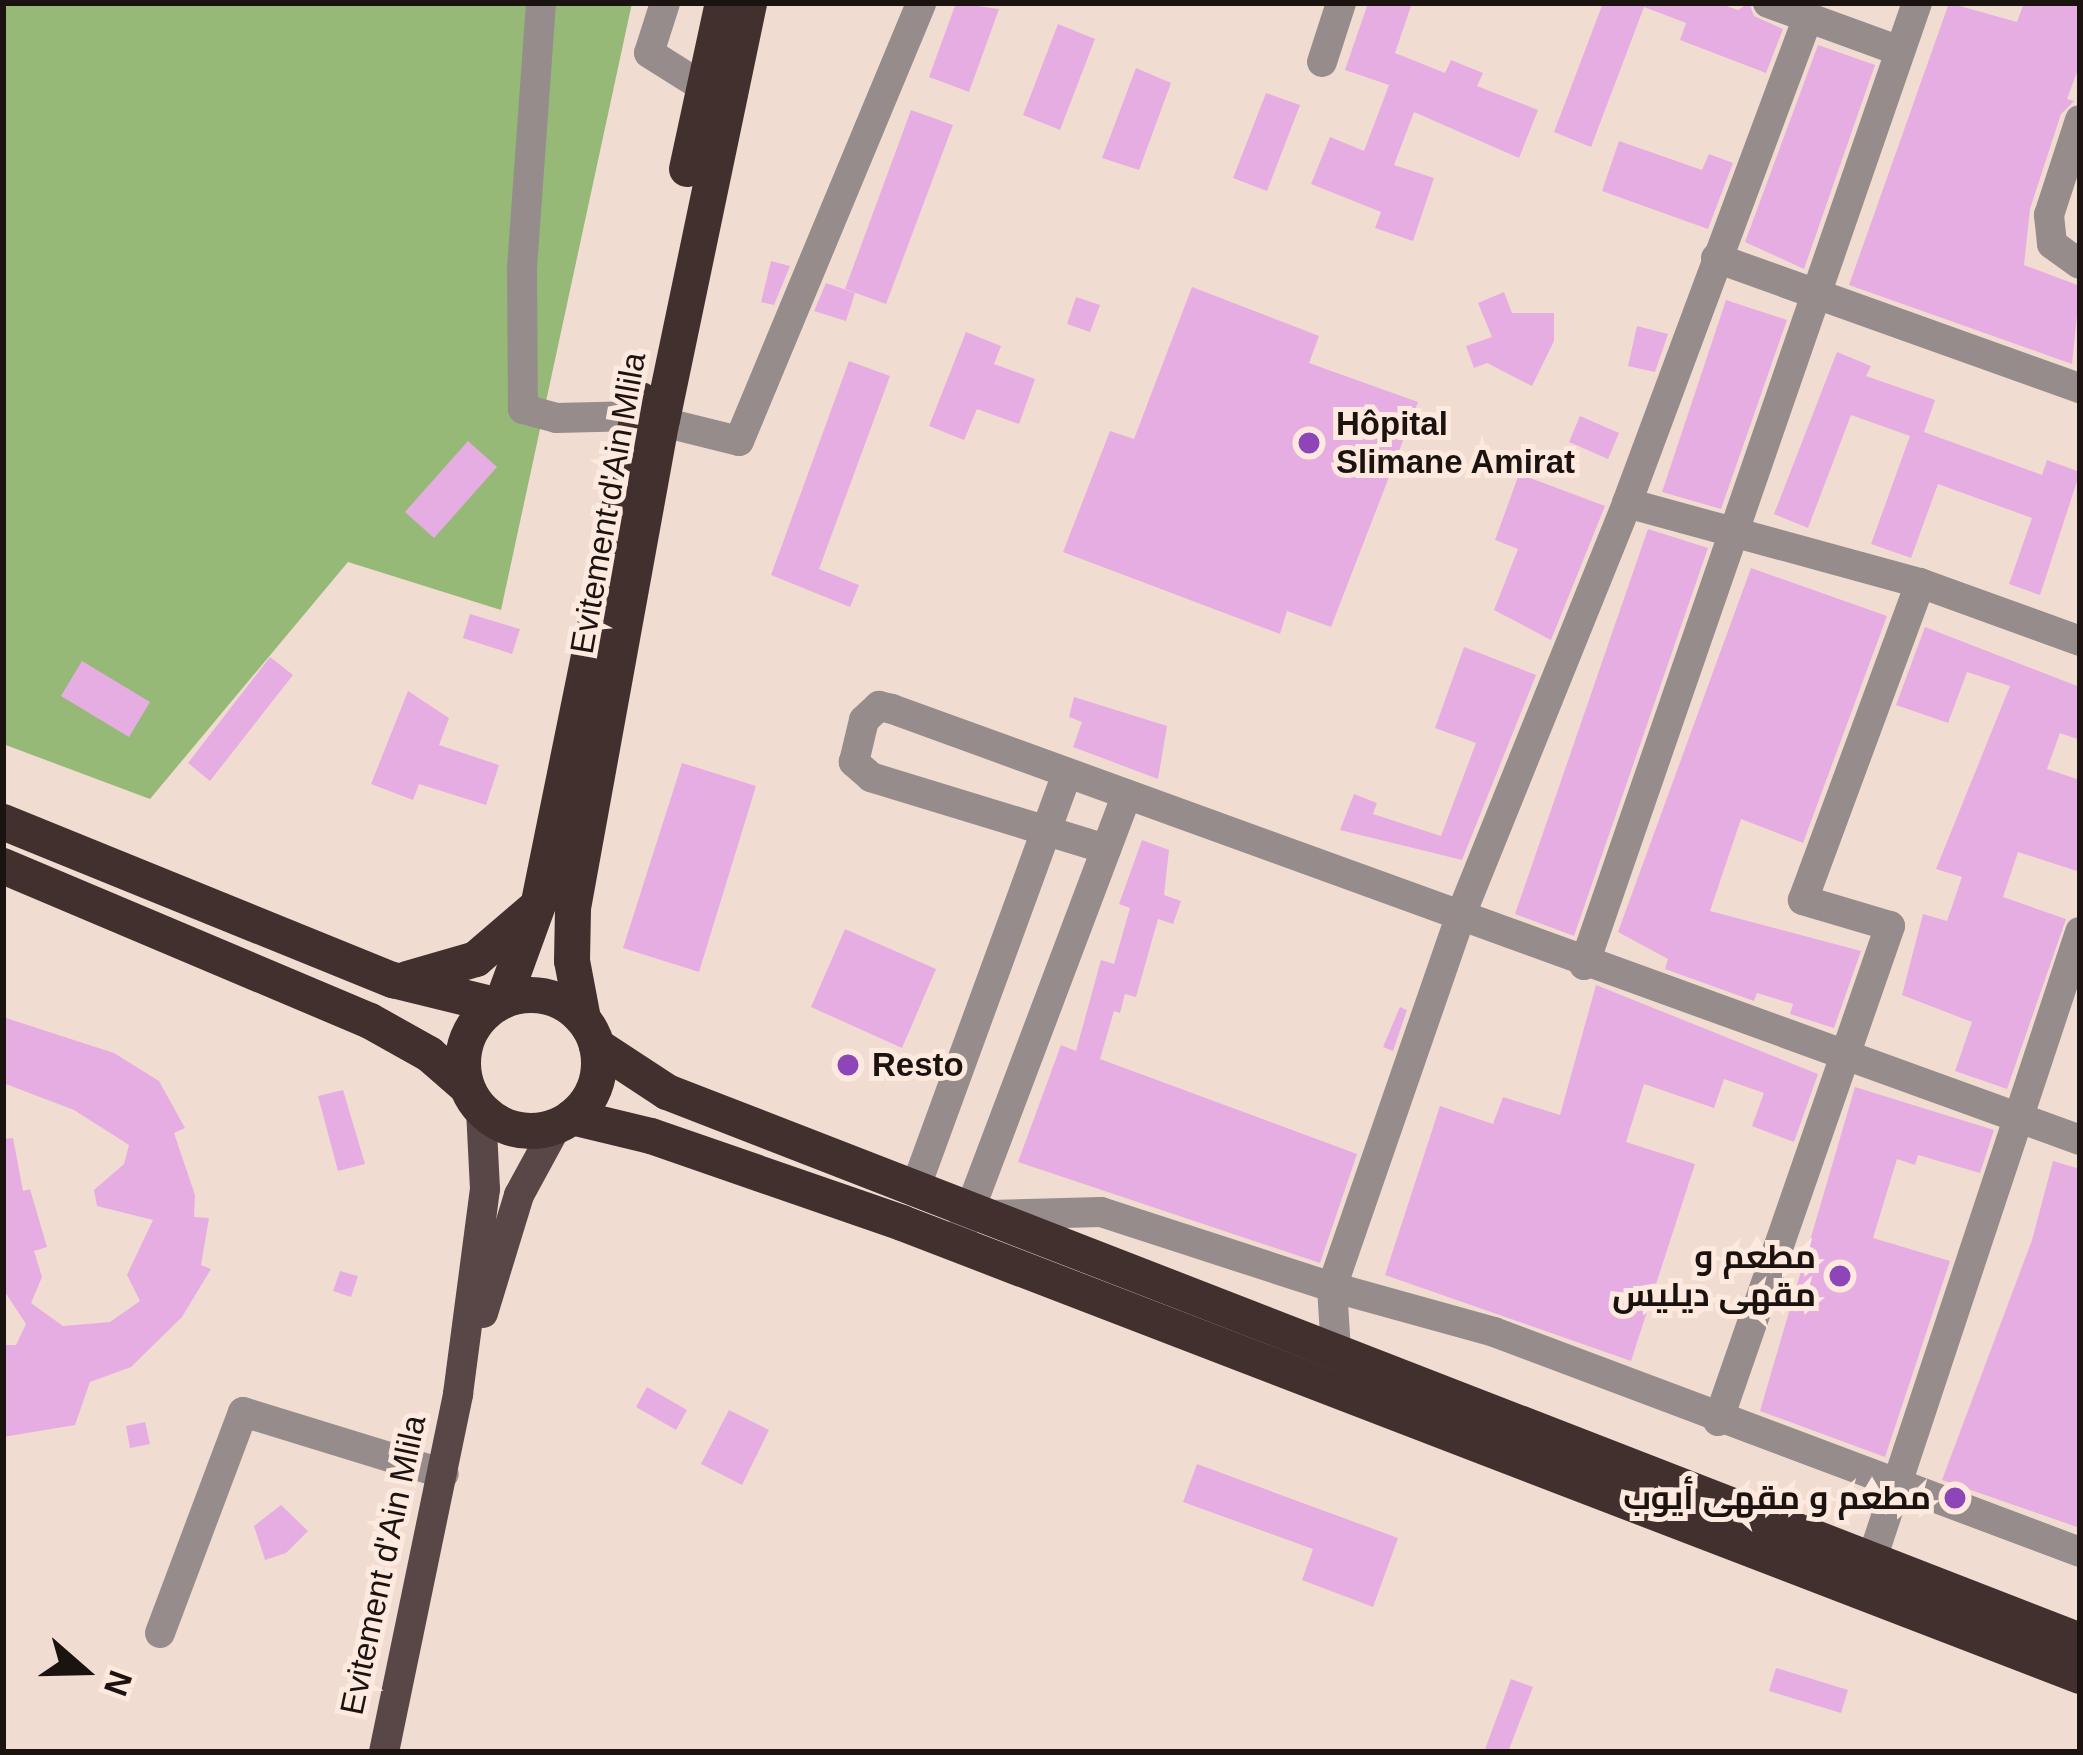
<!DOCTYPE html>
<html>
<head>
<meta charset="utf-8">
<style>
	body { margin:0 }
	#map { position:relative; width:2083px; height:1755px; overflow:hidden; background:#f1dcd2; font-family:Arial,Cairo,sans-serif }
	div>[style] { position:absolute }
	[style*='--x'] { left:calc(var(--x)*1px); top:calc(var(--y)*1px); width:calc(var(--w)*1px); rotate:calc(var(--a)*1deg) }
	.forest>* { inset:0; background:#97b978 }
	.building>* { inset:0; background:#e6ade3 }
	.minor>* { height:30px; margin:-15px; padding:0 15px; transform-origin:15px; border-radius:15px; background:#968c8b }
	.major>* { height:30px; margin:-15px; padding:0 15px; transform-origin:15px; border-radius:15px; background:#584746 }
	.highway>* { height:36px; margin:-18px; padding:0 18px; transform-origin:18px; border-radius:18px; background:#42302f }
	.highway>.ring { margin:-18px; padding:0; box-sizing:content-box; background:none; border:36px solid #42302f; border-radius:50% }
	.dots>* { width:33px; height:33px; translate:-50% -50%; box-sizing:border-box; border:6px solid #fee9df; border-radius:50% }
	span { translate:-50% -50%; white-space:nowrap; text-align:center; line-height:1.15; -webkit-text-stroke:10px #fee9df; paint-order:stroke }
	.poi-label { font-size:33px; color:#1a1310; font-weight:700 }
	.left { translate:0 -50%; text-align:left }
	.right { translate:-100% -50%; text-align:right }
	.street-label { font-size:33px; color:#1a1310 }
	.frame { position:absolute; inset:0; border:6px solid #1a1310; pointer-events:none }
	.north { position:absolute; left:24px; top:1611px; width:120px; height:120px; -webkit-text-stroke:9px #fee9df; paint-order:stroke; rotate:110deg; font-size:33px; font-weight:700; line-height:48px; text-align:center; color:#1a1310 }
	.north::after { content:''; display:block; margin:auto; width:42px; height:54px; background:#1a1310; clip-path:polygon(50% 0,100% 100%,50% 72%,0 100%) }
</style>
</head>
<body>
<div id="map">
	<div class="forest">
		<div style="clip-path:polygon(3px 3px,632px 3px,501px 610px,348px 562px,150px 799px,3px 744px)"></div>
	</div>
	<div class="building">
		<div style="clip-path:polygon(956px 3px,999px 9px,969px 92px,929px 77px)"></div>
		<div style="clip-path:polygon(1368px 3px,1412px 3px,1395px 53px,1445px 73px,1451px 60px,1483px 73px,1477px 86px,1538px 110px,1519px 158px,1414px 112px,1394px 165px,1434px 178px,1413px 241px,1375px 228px,1381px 212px,1311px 184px,1330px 137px,1364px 151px,1389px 85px,1345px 70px)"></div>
		<div style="clip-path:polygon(1603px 3px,1718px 3px,1738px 10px,1749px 3px,1754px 16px,1783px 29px,1766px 73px,1680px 40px,1686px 23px,1644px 7px,1591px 147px,1554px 132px)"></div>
		<div style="clip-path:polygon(1949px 3px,2017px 22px,2024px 3px,2080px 3px,2080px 64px,2067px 99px,2074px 101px,2061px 114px,2030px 209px,2024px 265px,2080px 286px,2072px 364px,1849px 285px)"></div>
		<div style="clip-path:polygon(1058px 24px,1095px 39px,1060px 130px,1023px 115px)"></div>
		<div style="clip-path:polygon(1818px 45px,1875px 65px,1804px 269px,1745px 242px)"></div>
		<div style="clip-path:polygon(1136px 68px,1171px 83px,1139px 170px,1102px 158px)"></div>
		<div style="clip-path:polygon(1266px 93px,1300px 105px,1267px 191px,1233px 178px)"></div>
		<div style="clip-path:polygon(911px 110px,953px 125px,886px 304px,845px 289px)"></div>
		<div style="clip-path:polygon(1619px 141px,1702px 170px,1709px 154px,1733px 163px,1708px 229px,1602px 191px)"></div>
		<div style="clip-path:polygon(771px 261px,790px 266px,774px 305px,761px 302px)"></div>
		<div style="clip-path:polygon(826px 283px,855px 293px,846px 321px,814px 311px)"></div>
		<div style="clip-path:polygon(1192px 287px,1319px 336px,1309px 363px,1418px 402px,1331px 627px,1287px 611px,1280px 634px,1063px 552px,1110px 431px,1134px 439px)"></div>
		<div style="clip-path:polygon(1504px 292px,1512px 313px,1554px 313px,1554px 341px,1532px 386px,1487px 363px,1474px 368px,1466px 346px,1492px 337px,1478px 303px)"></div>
		<div style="clip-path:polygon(1076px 297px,1100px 305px,1090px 332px,1067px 324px)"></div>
		<div style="clip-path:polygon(1726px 300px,1787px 320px,1721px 509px,1662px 492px)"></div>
		<div style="clip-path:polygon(1637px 326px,1668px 334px,1655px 372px,1628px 366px)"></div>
		<div style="clip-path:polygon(966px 332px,1001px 346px,994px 364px,1035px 379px,1019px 424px,977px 409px,964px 440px,929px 426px)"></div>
		<div style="clip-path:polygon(1837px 352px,1871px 366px,1866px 376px,1935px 400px,1924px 432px,2042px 475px,2047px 460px,2080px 472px,2040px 595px,2009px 584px,2032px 518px,1938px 484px,1911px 558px,1871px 544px,1910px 436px,1851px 415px,1808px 528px,1774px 514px)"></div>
		<div style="clip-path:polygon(849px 361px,890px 376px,819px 569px,859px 585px,850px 607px,771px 575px)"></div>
		<div style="clip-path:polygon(1580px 416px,1619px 433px,1608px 459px,1569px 442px)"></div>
		<div style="clip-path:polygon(468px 441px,497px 467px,434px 538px,405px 512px)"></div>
		<div style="clip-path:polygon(1519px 474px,1605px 506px,1551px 640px,1494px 610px,1518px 549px,1495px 540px)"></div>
		<div style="clip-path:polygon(1648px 529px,1708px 548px,1574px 936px,1515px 914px)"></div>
		<div style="clip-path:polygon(1751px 568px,1887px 616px,1803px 843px,1741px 819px,1710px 911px,1861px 951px,1834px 1028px,1790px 1014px,1793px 1004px,1757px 993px,1754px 1001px,1665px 969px,1668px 959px,1618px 932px)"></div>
		<div style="clip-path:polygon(470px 614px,520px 629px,512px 654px,463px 638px)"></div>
		<div style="clip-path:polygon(1925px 627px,2080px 687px,2080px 740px,2060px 733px,2047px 769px,2080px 780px,2080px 872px,2018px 852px,2003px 897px,2066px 919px,2007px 1089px,1955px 1071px,1972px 1022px,1902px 995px,1923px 914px,1947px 921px,1962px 877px,1936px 869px,2010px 686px,1967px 672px,1948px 723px,1896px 705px)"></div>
		<div style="clip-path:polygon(1464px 647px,1536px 675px,1462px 860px,1340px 830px,1354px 794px,1377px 803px,1373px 814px,1441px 836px,1476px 743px,1435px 728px)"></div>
		<div style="clip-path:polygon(270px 657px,293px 675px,210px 781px,188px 763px)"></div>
		<div style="clip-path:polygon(82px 661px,150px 702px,129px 737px,61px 696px)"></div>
		<div style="clip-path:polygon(408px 691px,449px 718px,439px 745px,499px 765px,486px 805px,419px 784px,413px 800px,371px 784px)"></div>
		<div style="clip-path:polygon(1074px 697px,1167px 726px,1158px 779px,1073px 747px,1082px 722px,1069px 717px)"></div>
		<div style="clip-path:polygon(682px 763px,756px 786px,699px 972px,623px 948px)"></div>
		<div style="clip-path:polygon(1142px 840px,1169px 850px,1164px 895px,1181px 901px,1173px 924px,1158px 919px,1136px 997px,1125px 994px,1120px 1013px,1114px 1011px,1100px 1059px,1357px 1154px,1320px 1263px,1018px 1162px,1061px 1045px,1076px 1051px,1101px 960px,1114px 964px,1130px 908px,1119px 904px)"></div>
		<div style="clip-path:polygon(845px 929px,936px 969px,902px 1048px,811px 1007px)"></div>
		<div style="clip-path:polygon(1596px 985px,1818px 1074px,1794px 1142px,1752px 1126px,1764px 1093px,1724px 1079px,1714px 1108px,1644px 1084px,1626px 1142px,1695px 1164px,1631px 1361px,1385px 1275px,1440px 1106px,1493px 1124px,1503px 1097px,1560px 1115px)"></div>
		<div style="clip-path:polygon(1400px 1007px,1407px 1010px,1393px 1051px,1383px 1047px)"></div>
		<div style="clip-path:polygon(3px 1017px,114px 1053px,159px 1081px,185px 1128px,174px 1133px,195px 1195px,194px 1217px,209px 1218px,201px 1265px,211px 1269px,182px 1317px,131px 1367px,90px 1382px,75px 1425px,3px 1437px,3px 1345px,16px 1345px,26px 1324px,3px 1289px,3px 1139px,13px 1138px,23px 1191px,30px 1189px,47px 1247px,34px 1251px,42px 1277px,31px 1303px,63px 1326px,110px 1322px,140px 1301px,127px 1275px,153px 1220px,97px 1206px,94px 1190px,124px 1164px,129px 1145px,74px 1110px,3px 1083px)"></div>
		<div style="clip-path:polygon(1855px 1087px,1994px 1130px,1980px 1173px,1918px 1155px,1915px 1165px,1897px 1159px,1873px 1238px,1950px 1261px,1885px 1457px,1760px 1411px)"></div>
		<div style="clip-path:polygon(343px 1090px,365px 1164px,338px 1171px,318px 1096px)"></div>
		<div style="clip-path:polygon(2053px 1161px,2080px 1169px,2080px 1528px,1942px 1480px,2032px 1240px)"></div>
		<div style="clip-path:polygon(340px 1271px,358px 1276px,351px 1297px,333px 1291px)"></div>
		<div style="clip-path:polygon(647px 1387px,687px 1410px,676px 1430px,636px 1407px)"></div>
		<div style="clip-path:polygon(729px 1410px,769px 1430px,742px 1485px,701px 1464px)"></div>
		<div style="clip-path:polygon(145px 1422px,150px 1444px,130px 1448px,126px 1426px)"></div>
		<div style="clip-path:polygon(1197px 1464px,1398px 1538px,1373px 1607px,1302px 1580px,1313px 1549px,1183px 1502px)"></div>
		<div style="clip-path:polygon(281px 1505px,308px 1531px,286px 1553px,265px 1560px,254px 1526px)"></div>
		<div style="clip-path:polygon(1776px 1668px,1848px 1690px,1841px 1713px,1769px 1691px)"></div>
		<div style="clip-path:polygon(1511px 1679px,1533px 1687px,1508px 1752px,1484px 1752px)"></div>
	</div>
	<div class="minor">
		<div style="--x:541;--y:3;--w:267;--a:94.1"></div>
		<div style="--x:522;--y:269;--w:140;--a:89.6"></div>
		<div style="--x:523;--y:409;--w:34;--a:15"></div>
		<div style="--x:556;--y:418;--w:82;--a:-1.4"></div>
		<div style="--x:638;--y:416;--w:104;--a:13.9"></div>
		<div style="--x:739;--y:441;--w:474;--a:-67.4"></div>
		<div style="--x:665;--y:3;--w:52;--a:107.7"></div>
		<div style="--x:649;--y:53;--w:64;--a:32.2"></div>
		<div style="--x:1768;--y:3;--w:140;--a:20"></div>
		<div style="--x:1322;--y:62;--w:62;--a:-72.1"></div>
		<div style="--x:2080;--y:120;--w:100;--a:108.1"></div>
		<div style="--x:2049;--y:215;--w:29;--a:84"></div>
		<div style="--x:2052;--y:244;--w:34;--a:36"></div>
		<div style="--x:1716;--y:258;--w:387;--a:19.7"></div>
		<div style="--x:1627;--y:503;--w:304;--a:15.3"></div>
		<div style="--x:1920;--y:583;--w:170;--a:19.9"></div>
		<div style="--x:1106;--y:849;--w:246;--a:-163"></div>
		<div style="--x:871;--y:777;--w:23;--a:-139"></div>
		<div style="--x:854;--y:762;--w:43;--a:-76.6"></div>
		<div style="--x:864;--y:720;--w:21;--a:-43"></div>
		<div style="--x:879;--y:706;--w:13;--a:13"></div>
		<div style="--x:892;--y:709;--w:1264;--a:19.94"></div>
		<div style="--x:1584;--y:965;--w:1018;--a:-70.91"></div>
		<div style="--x:915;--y:1189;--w:442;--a:-69.9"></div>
		<div style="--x:990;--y:1215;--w:111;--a:-1.5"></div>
		<div style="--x:1101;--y:1212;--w:243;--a:18"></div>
		<div style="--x:1332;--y:1287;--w:392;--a:-70.9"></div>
		<div style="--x:1460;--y:917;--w:446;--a:-68"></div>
		<div style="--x:1627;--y:503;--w:519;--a:-69.57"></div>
		<div style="--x:963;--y:1228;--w:462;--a:-69.3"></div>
		<div style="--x:1336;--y:1352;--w:65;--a:-93.5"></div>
		<div style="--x:1332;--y:1287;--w:168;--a:15.5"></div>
		<div style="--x:1494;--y:1332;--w:626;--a:20.58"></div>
		<div style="--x:1718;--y:1421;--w:524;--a:-70.84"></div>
		<div style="--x:1890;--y:926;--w:91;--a:-163.4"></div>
		<div style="--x:1803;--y:900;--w:338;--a:-69.7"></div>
		<div style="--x:1865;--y:1580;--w:683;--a:-71.64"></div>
		<div style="--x:160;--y:1633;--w:236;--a:-69.4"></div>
		<div style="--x:243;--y:1412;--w:210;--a:17.1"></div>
	</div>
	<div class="major">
		<div style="--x:483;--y:1313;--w:123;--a:-73"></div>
		<div style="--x:519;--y:1195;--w:77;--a:-61.4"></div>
		<div style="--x:384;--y:1752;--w:366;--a:-78.3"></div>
		<div style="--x:458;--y:1394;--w:207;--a:-82.5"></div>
		<div style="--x:485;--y:1189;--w:78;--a:-92.9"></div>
	</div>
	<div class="highway">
		<div style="--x:687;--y:169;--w:170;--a:-77.8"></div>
		<div style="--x:3;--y:822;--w:421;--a:22.1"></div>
		<div style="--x:393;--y:980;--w:105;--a:13.8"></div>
		<div style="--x:3;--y:866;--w:398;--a:22.9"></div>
		<div style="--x:370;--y:1021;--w:68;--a:29.2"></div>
		<div style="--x:429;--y:1054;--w:49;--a:40.9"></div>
		<div style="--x:407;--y:979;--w:72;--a:-16.2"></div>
		<div style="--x:476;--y:959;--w:75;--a:-40.7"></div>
		<div class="ring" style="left:463px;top:995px;width:100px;height:100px"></div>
		<div style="--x:503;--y:1001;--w:105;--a:-70"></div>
		<div style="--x:539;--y:902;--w:512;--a:-78.51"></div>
		<div style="--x:583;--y:1019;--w:59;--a:-100.7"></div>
		<div style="--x:572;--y:961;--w:53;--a:-88.9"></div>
		<div style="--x:573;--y:908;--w:496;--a:-79.7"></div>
		<div style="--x:662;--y:420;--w:426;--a:-78.2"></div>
		<div style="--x:597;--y:1046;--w:84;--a:33.3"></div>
		<div style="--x:667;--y:1092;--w:1516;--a:21.23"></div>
		<div style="--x:572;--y:1117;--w:81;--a:13.5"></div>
		<div style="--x:651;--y:1136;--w:266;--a:19.1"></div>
		<div style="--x:902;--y:1223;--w:1262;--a:21.03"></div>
	</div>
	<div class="dots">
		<div style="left:1309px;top:443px;background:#8d45b7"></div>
		<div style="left:848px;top:1065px;background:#8d45b7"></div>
		<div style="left:1840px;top:1276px;background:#8d45b7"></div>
		<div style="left:1955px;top:1498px;background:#8d45b7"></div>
	</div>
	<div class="poi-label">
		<span class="left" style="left:1336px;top:443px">Hôpital<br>Slimane Amirat</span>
		<span class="left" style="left:872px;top:1065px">Resto</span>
		<span class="right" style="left:1816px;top:1276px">مطعم و<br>مقهى ديليس</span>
		<span class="right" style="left:1931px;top:1498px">مطعم و مقهى أيوب</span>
	</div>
	<div class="street-label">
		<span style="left:608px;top:503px;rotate:-80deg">Evitement d'Ain Mlila</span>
		<span style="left:383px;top:1565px;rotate:-78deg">Evitement d'Ain Mlila</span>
	</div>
	<div class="frame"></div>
	<div class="north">N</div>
</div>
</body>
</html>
